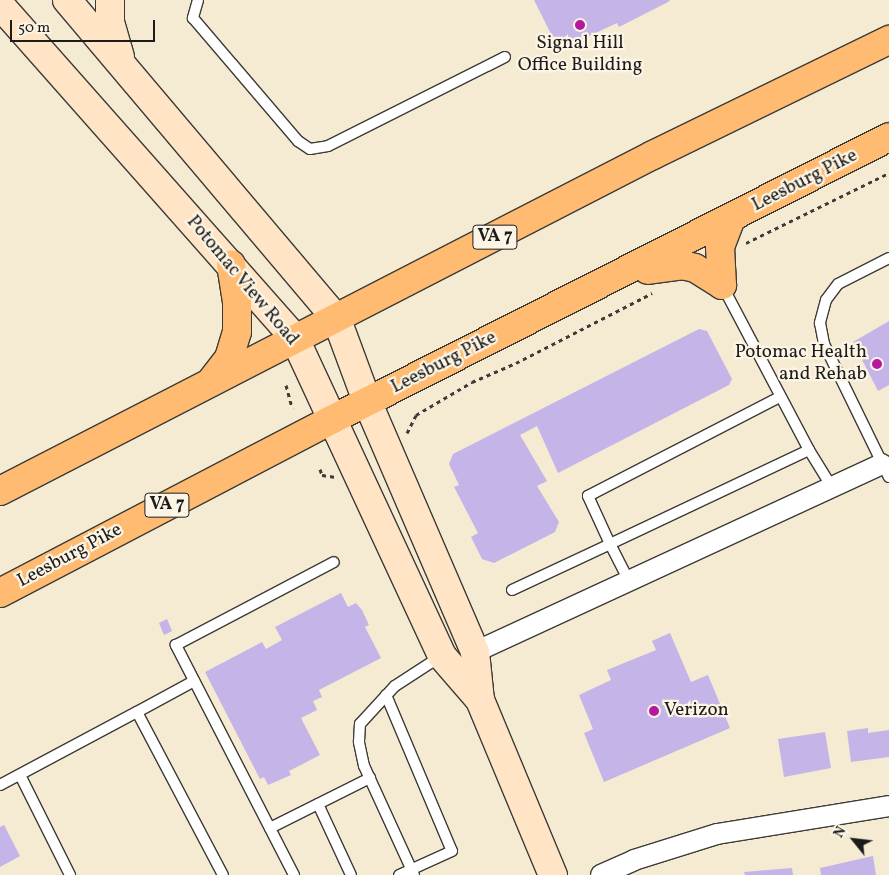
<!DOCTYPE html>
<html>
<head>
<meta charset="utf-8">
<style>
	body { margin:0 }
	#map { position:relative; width:889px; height:875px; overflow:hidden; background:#f5ebd2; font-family:Vollkorn,serif }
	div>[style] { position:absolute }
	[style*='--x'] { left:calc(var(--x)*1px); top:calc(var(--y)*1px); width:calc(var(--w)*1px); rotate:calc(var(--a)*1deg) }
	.building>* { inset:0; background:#c4b4e8 }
	.path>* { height:3px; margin-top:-1.5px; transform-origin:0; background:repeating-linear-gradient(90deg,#3d3b37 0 4px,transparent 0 8px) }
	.roads { filter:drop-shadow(1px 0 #3d3b37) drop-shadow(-1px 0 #3d3b37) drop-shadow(0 1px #3d3b37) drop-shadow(0 -1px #3d3b37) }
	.lane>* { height:10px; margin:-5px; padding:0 5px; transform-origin:5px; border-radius:5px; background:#fff }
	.street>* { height:20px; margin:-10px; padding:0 10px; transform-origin:10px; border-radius:10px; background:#fff }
	.secondary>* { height:28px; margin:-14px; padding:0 14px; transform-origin:14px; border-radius:14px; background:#ffe4c6 }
	.highway>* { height:28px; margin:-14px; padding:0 14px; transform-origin:14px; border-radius:14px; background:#ffbb71 }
	.dots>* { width:14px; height:14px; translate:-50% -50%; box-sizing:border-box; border:2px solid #fcf5e5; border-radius:50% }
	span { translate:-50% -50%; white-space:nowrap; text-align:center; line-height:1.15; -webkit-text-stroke:4.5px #fcf5e5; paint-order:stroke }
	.shield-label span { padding:1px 4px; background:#fcf5e5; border:1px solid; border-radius:4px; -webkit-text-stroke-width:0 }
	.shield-label { font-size:18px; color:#1c1c1c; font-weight:700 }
	.poi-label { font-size:19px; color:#1c1c1c }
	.right { translate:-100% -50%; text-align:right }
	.left { translate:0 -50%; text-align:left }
	.street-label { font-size:19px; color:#1c1c1c }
	.north { position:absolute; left:829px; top:815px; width:50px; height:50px; -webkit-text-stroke:4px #fcf5e5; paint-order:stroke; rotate:299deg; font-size:14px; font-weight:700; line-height:20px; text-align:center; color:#1c1c1c }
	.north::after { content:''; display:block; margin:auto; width:18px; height:22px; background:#1c1c1c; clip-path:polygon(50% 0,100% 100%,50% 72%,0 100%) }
	.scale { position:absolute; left:10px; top:20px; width:145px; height:22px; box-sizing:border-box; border:2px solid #1c1c1c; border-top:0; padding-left:6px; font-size:15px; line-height:18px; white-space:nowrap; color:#1c1c1c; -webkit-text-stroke:4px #fcf5e5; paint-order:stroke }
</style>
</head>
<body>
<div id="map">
	<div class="building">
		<div style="clip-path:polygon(534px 0,669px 0,670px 1px,619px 27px,617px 23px,559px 50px)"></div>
		<div style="clip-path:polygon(889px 321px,889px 385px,878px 391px,853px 342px)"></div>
		<div style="clip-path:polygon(699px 329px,707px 331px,732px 379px,729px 385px,558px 473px,537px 426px,520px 435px,547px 481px,537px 486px,559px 522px,555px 532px,494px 563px,482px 559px,471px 537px,478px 533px,454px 487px,459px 485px,449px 464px,453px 454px)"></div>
		<div style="clip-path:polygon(341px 593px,348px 607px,356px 603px,362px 610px,369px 625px,365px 627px,381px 658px,319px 690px,322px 697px,313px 701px,317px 710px,301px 718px,320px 755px,289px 771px,291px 775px,268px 785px,264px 777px,260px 779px,205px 672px,262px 642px,266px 649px,282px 640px,275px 627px)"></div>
		<div style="clip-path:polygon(167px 619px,172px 631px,164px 635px,159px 623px)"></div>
		<div style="clip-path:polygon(670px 633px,691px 682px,708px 675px,730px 728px,604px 782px,584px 733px,593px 729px,579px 695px,611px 680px,607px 670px,656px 650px,652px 641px)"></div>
		<div style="clip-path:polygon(868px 728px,868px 733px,889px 730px,889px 757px,851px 762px,847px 731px)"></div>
		<div style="clip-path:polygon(825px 732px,831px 768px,784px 777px,778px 739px)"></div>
		<div style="clip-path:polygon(4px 825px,20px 856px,0 867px,0 827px)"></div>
		<div style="clip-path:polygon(873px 856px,876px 875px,821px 875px,820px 868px)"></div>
		<div style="clip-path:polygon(792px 868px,793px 875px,745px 875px,744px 872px)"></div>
	</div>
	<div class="path">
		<div style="--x:746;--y:243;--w:159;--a:-26.1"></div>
		<div style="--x:286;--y:385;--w:24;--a:75"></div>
		<div style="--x:407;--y:433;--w:20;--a:-63"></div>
		<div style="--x:416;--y:415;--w:65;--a:-30.5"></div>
		<div style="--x:472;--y:382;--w:48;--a:-23.4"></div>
		<div style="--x:516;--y:363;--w:153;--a:-27.2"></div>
		<div style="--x:320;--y:469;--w:6;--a:72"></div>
		<div style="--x:322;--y:475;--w:14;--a:8"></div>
	</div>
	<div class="roads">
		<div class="lane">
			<div style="--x:198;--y:0;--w:19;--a:106"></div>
			<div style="--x:193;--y:18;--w:162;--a:49.5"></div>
			<div style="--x:298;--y:141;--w:14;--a:34"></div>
			<div style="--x:310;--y:149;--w:18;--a:-9"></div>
			<div style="--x:328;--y:146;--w:198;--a:-26.7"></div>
			<div style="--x:889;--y:258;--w:57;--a:153"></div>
			<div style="--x:838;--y:284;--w:20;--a:127"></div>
			<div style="--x:826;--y:300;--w:24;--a:105"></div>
			<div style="--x:820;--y:323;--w:21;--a:79"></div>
			<div style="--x:824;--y:344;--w:148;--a:64"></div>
			<div style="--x:722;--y:285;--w:187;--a:62.2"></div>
			<div style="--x:630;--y:583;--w:44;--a:-117.1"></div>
			<div style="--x:610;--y:544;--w:220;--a:-25.3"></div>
			<div style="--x:809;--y:450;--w:46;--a:58.4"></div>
			<div style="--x:512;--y:590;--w:108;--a:-25.1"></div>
			<div style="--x:610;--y:544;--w:53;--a:-114.6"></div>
			<div style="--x:588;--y:496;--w:216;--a:-27.3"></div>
			<div style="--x:386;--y:695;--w:169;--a:67.1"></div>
			<div style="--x:452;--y:851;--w:58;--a:155.6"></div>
			<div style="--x:137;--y:712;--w:65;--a:-28.5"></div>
			<div style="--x:20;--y:775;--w:112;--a:63.4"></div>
			<div style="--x:0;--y:785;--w:155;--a:-28.1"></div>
			<div style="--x:137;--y:712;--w:184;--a:62.2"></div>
			<div style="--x:318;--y:804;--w:78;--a:65.1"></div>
			<div style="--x:270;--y:828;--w:112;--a:-26.6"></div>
			<div style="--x:294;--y:875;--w:259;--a:-117.2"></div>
			<div style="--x:176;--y:645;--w:178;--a:-27.7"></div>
			<div style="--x:414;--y:875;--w:120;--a:-114.6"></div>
			<div style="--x:364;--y:766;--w:25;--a:-102"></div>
			<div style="--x:359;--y:742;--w:18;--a:-87"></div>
			<div style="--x:360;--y:724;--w:52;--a:-47.4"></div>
			<div style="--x:395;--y:686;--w:55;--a:-33.1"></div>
		</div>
		<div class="street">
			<div style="--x:475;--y:652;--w:448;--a:-24.8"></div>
			<div style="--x:601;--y:875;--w:36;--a:-24"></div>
			<div style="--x:634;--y:860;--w:87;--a:-17.4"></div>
			<div style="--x:717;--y:834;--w:174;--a:-9.2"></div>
		</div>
		<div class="secondary">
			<div style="--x:67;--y:0;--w:419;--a:49.8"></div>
			<div style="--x:337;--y:320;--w:86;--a:69.7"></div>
			<div style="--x:367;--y:401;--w:273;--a:66.7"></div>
			<div style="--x:475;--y:652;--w:48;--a:84.1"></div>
			<div style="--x:480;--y:700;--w:190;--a:67.4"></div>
			<div style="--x:110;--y:0;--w:22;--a:90"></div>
			<div style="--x:110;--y:22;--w:36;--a:74"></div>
			<div style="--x:0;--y:5;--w:446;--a:48.5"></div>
			<div style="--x:295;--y:339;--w:349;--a:65.1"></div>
			<div style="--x:442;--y:656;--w:58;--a:49.2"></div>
		</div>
		<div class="highway">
			<div style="--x:648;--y:270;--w:34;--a:-8"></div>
			<div style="--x:682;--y:265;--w:13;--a:13"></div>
			<div style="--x:695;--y:268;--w:32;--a:32"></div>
			<div style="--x:722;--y:285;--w:38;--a:-93"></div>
			<div style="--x:720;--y:247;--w:30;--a:-69"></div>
			<div style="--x:212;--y:380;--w:28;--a:-52"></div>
			<div style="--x:229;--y:358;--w:27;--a:-73"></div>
			<div style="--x:237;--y:332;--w:30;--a:-90"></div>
			<div style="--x:237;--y:302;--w:38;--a:-99"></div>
			<div style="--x:0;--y:491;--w:734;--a:-27.23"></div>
			<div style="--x:653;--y:155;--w:263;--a:-26"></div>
			<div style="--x:0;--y:593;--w:376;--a:-27.6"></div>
			<div style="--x:333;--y:419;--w:623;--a:-26.89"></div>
		</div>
	</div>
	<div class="dots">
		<div style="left:580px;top:25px;background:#b5179e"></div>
		<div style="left:877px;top:364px;background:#b5179e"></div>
		<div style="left:654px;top:711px;background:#b5179e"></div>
	</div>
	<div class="shield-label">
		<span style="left:495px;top:237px">VA 7</span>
		<span style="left:167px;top:505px">VA 7</span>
	</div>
	<div class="poi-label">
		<span style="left:580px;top:55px">Signal Hill<br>Office Building</span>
		<span class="right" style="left:867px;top:364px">Potomac Health<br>and Rehab</span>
		<span class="left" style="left:664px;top:711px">Verizon</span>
	</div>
	<div class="street-label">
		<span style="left:805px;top:181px;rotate:-27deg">Leesburg Pike</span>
		<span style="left:242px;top:281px;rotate:50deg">Potomac View Road</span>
		<span style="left:444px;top:363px;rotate:-27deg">Leesburg Pike</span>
		<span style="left:70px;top:556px;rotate:-28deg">Leesburg Pike</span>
	</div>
	<div class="north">N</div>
	<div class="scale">50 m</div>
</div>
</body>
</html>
